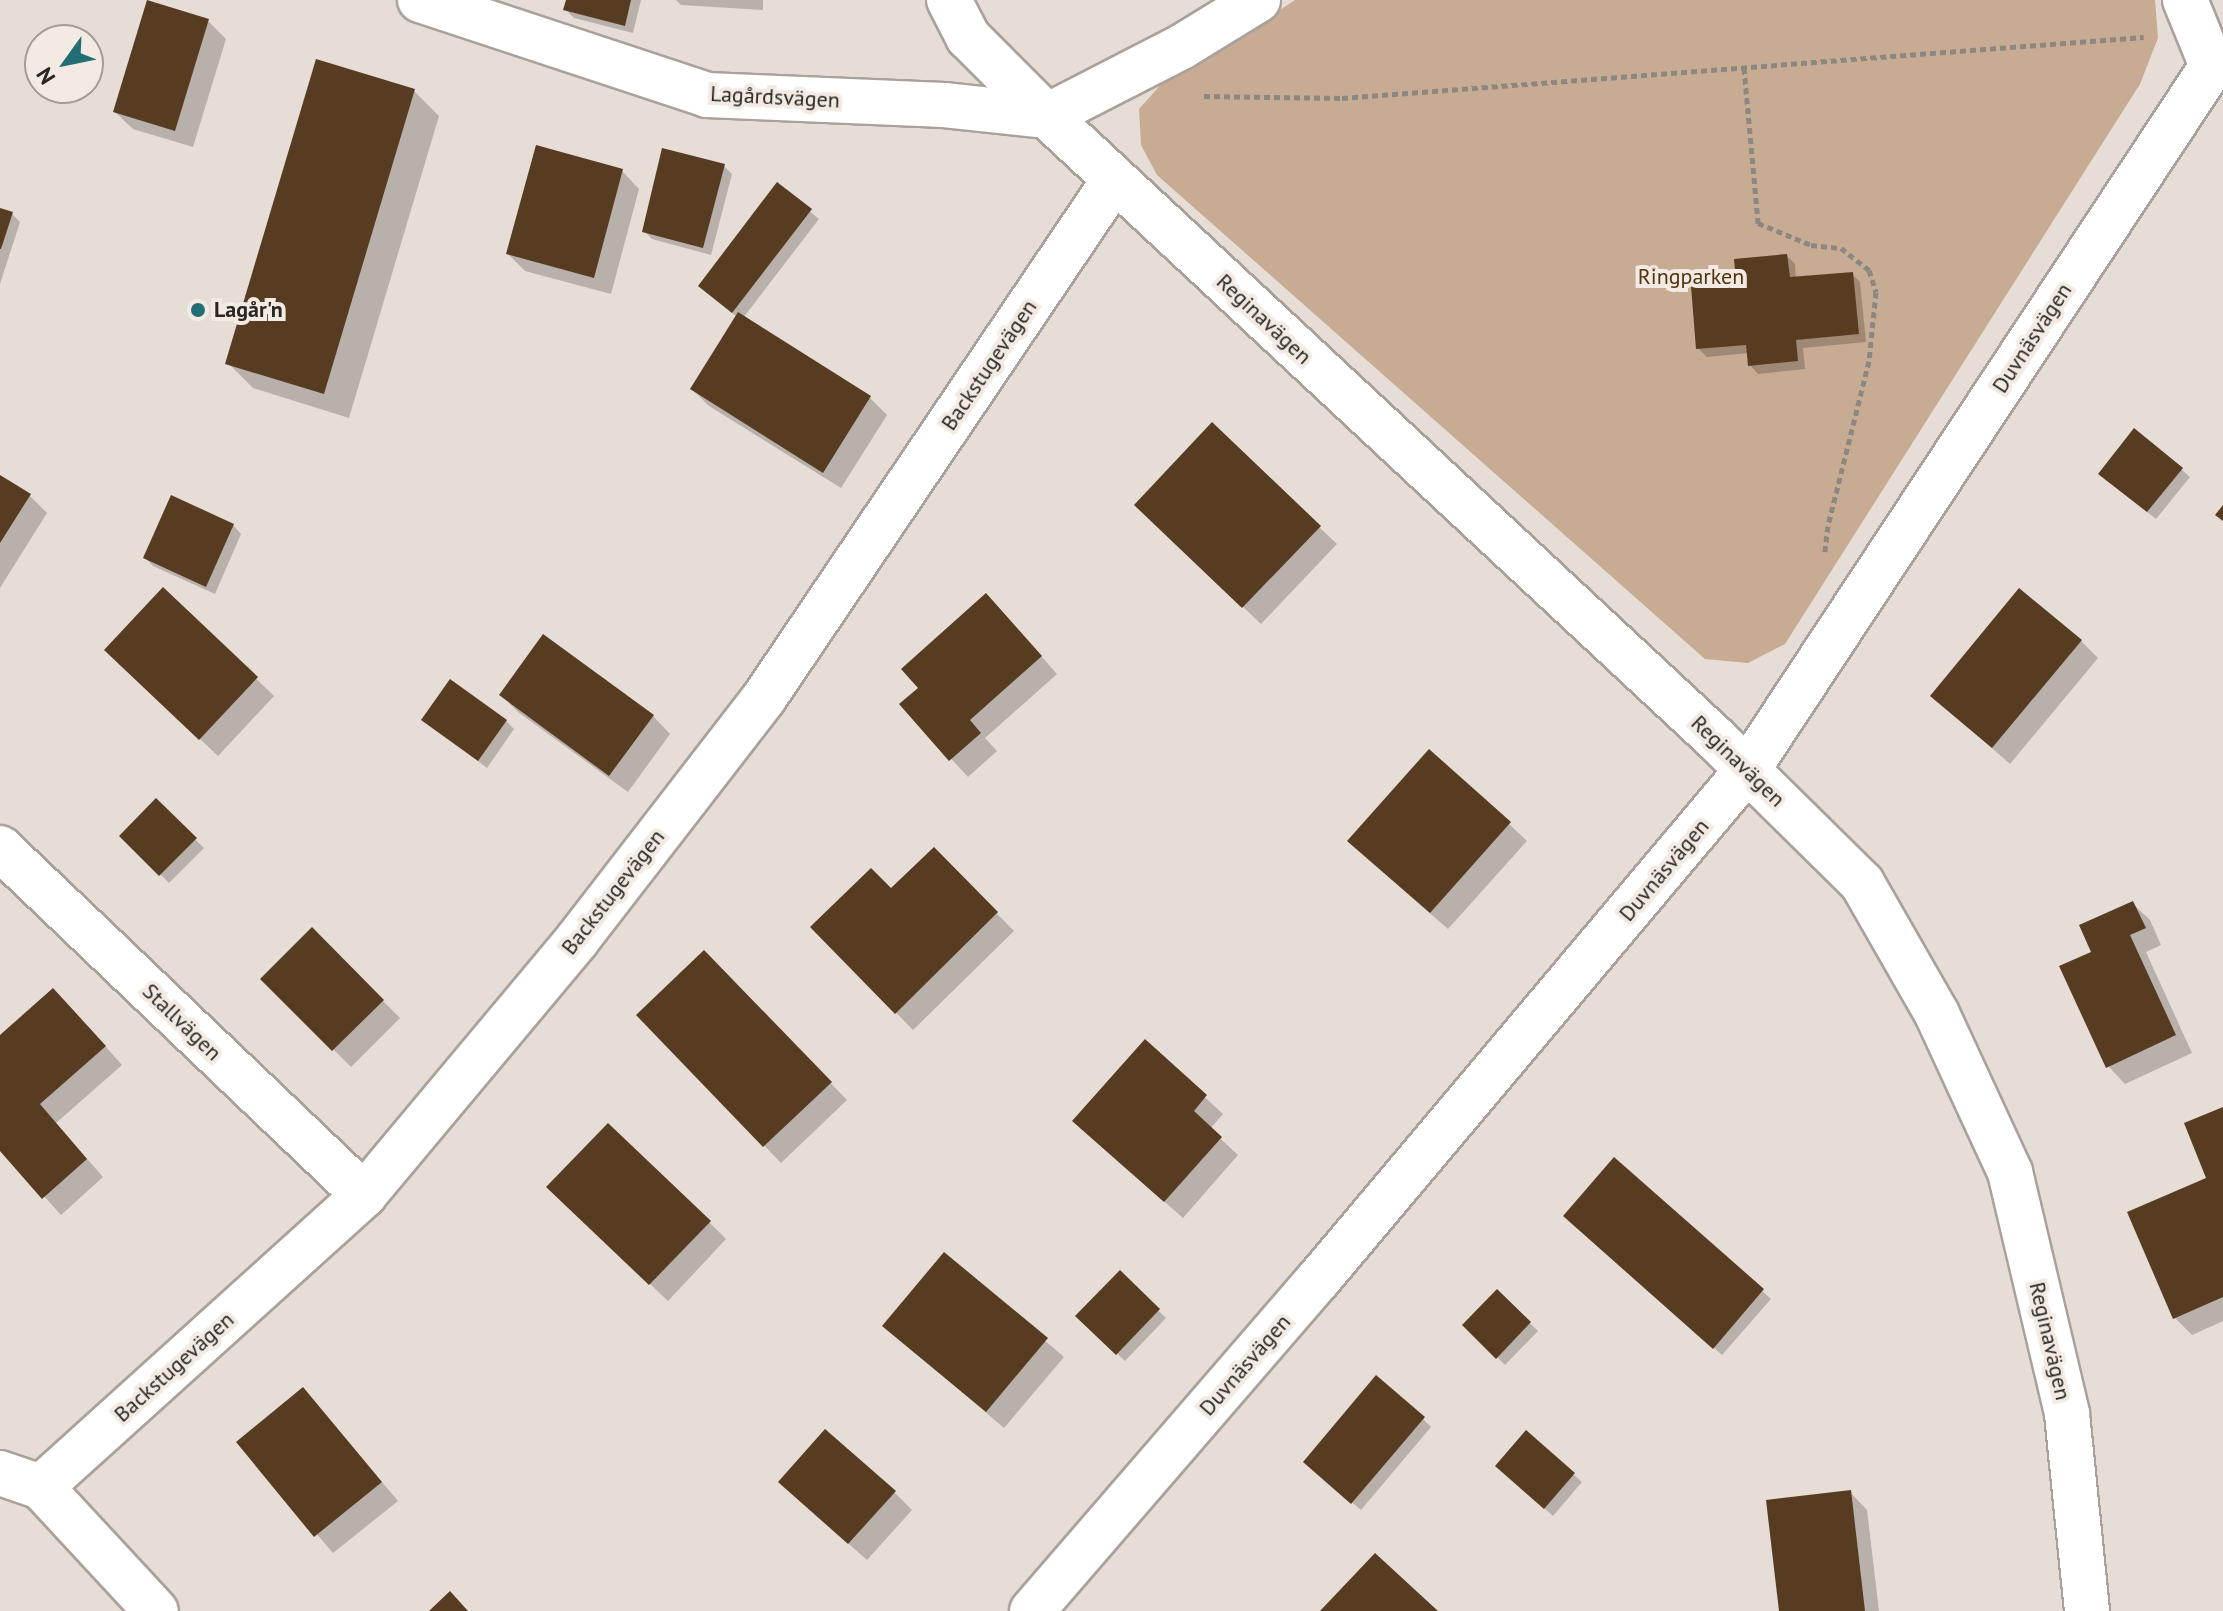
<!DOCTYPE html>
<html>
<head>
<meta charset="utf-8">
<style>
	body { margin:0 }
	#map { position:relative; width:2223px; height:1611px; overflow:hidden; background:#e5ddd6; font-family:"PT Sans",sans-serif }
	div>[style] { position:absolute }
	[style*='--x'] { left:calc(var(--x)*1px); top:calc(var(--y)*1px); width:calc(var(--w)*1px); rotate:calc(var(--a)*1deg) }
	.green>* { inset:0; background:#c7ab92 }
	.shadow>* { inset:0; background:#0003 }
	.building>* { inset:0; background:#573c22 }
	.path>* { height:5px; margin-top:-2.5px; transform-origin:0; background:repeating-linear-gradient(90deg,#8d8782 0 6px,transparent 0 10px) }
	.roads { filter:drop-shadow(2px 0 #a9a19a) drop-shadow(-2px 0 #a9a19a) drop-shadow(0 2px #a9a19a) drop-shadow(0 -2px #a9a19a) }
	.minor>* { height:44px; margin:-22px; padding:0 22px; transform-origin:22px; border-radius:22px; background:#fff }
	.tertiary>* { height:44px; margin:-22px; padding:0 22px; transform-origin:22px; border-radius:22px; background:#fff }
	.dots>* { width:22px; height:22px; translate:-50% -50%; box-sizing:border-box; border:4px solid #f3ebe3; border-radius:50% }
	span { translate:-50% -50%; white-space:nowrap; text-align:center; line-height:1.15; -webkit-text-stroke:8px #f3ebe3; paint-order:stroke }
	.street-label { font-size:22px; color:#292623 }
	.park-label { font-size:22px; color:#53320f }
	.poi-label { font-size:22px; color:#292623; font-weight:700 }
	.left { translate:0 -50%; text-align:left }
	.north { position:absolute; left:24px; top:24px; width:80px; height:80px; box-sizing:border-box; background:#f3ebe3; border:2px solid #a29c96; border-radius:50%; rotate:237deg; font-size:22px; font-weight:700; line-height:32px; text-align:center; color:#292623 }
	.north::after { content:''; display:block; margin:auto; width:28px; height:36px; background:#236e72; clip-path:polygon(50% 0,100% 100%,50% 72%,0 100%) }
</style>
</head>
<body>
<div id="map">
	<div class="green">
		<div style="clip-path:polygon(1295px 0,2155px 0,2158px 38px,2140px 84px,1785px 644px,1748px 663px,1705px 659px,1157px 175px,1141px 145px,1139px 109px,1173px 71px,1251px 29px)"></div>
	</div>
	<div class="shadow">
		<div style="clip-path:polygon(568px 0,641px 0,633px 33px,574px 18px,565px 9px)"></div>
		<div style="clip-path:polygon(676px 0,763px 0,763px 10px,681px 5px)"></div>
		<div style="clip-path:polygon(149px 3px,208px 21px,226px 39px,193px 147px,133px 129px,115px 112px)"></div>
		<div style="clip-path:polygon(414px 91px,439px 116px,349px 418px,253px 388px,228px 363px)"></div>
		<div style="clip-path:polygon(724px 166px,732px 174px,711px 255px,652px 239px,644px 231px)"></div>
		<div style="clip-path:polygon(622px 171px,639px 189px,611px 294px,525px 271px,508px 254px)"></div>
		<div style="clip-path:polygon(778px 185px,819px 219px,743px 318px,870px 398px,887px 415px,841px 488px,709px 406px,692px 389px,737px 317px,700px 286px)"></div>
		<div style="clip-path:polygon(0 210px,11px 213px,20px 222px,0 284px)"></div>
		<div style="clip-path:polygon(1787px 256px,1795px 264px,1796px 279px,1852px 274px,1860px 282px,1866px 342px,1803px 348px,1805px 369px,1758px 374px,1750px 365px,1748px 353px,1707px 357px,1698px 348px,1738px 284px)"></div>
		<div style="clip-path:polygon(2181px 469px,2190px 477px,2156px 519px,2109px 482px)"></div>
		<div style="clip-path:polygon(0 477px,29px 495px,47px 513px,0 588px)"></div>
		<div style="clip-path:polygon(1154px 522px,1319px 527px,1337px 544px,1261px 624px)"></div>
		<div style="clip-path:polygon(233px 525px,241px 534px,215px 594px,153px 566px,145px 558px)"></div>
		<div style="clip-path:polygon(164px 589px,274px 696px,218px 756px,124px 667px)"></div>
		<div style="clip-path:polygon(1003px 613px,1057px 674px,985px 738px,997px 751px,968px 777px,902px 705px)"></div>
		<div style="clip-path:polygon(2081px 641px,2098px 658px,2010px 764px,1932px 696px)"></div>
		<div style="clip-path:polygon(501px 695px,653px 716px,670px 734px,628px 792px,518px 712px)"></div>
		<div style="clip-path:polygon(424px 720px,506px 721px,514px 729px,487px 768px)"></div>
		<div style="clip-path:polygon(156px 801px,204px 848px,169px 883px,122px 836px)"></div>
		<div style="clip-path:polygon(1509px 824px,1527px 841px,1448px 929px,1367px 858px)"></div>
		<div style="clip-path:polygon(934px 850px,1014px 931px,913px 1030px,813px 928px,891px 891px)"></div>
		<div style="clip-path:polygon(2132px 903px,2150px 920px,2161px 945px,2146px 952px,2192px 1053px,2125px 1084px,2108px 1066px,2094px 952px)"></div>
		<div style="clip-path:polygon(312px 930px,400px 1018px,351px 1067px,263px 979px)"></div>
		<div style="clip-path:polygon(704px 953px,847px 1100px,781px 1163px,639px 1015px)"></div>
		<div style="clip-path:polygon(71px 1008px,122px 1065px,56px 1123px,103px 1177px,61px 1215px,0 1147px,0 1037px)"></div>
		<div style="clip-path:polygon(1145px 1042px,1223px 1114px,1210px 1129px,1238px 1155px,1183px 1218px,1092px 1138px)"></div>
		<div style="clip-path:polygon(2223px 1109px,2223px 1321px,2192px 1335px,2174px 1317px)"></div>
		<div style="clip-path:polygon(1615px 1160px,1771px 1299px,1722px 1355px,1574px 1224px)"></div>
		<div style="clip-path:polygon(566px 1204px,709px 1222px,726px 1239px,668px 1301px)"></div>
		<div style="clip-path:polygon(945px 1255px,1064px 1357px,1004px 1428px,885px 1326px)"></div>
		<div style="clip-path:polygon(1120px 1273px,1166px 1318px,1125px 1361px,1078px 1316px)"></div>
		<div style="clip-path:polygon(1497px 1292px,1538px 1331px,1505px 1365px,1465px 1325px)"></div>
		<div style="clip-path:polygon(303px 1389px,398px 1501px,333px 1553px,238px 1442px)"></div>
		<div style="clip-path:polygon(1423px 1419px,1431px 1427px,1361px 1510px,1314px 1470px)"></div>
		<div style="clip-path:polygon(1506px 1474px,1573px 1474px,1582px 1482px,1553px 1516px)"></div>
		<div style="clip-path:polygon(894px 1492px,912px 1510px,867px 1560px,798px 1499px)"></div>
		<div style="clip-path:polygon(1850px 1492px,1867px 1510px,1879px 1611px,1781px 1611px)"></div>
	</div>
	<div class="building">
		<div style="clip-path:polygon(147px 0,209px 19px,175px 131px,113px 112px)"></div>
		<div style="clip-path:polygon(566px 0,631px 0,625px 26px,563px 10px)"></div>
		<div style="clip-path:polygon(316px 59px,415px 89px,324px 394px,225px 364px)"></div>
		<div style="clip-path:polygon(536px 145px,623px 169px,594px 278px,506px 254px)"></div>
		<div style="clip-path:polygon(662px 148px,725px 164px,703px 248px,642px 232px)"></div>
		<div style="clip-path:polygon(777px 182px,812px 209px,732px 313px,698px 286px)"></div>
		<div style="clip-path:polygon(0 208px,13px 212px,1px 249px,0 249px)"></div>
		<div style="clip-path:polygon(1787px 254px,1790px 277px,1853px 272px,1859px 334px,1796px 340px,1798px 361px,1748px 366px,1746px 345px,1696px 349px,1691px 286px,1736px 282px,1734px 259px)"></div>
		<div style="clip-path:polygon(738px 312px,871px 396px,823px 473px,690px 389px)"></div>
		<div style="clip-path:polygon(1212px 422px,1321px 526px,1242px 608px,1134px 505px)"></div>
		<div style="clip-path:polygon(2134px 428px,2183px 468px,2147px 512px,2098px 474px)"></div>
		<div style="clip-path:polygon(0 475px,31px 494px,0 543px)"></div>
		<div style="clip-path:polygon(171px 495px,234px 524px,206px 587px,143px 558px)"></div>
		<div style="clip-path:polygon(2223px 505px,2223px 521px,2215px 515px)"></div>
		<div style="clip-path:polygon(163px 587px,258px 677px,199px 740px,104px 650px)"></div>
		<div style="clip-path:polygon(2019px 588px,2082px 640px,1992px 748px,1930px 696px)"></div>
		<div style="clip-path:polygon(986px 593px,1042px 656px,970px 720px,981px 733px,949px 761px,899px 704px,918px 688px,901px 669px)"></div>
		<div style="clip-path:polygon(543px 634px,654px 715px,609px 776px,499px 695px)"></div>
		<div style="clip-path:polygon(450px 679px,507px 720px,478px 761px,421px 720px)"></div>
		<div style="clip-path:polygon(1429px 749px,1511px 822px,1430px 913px,1347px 841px)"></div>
		<div style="clip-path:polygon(156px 798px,197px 838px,159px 876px,119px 836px)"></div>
		<div style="clip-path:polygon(934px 847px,998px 912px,895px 1014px,810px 927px,871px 868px,891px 888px)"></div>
		<div style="clip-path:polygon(2133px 901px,2146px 928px,2130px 935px,2176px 1035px,2106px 1068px,2059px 966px,2091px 952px,2079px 925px)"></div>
		<div style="clip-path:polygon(312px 927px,384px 1000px,332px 1051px,260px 979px)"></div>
		<div style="clip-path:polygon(704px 950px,832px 1082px,763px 1147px,636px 1015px)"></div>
		<div style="clip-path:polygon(53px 988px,106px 1046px,40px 1104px,87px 1159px,42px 1199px,0 1151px,0 1035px)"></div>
		<div style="clip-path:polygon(1145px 1039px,1207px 1095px,1194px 1111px,1222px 1137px,1164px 1202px,1072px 1121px)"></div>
		<div style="clip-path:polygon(2223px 1107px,2223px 1297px,2173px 1319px,2127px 1212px,2206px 1178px,2184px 1123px)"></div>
		<div style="clip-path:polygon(608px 1123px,711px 1221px,649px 1285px,546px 1187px)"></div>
		<div style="clip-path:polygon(1614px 1157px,1764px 1289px,1713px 1349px,1563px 1216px)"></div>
		<div style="clip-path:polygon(944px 1252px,1048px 1338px,986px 1412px,882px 1326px)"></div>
		<div style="clip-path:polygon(1120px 1270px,1160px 1309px,1116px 1355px,1075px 1316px)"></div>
		<div style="clip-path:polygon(1497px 1289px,1531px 1322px,1496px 1359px,1462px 1325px)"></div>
		<div style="clip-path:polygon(1376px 1375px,1425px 1417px,1351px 1504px,1303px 1462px)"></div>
		<div style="clip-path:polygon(303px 1387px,382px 1482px,314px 1537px,236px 1442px)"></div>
		<div style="clip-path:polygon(825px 1429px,896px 1491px,848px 1544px,778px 1482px)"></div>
		<div style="clip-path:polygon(1526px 1430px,1575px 1473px,1544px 1509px,1495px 1466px)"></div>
		<div style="clip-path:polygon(1851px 1490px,1865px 1611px,1779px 1611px,1766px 1500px)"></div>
		<div style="clip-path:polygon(1375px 1553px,1438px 1611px,1320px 1611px)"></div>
		<div style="clip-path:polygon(450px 1591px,468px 1611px,429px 1611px)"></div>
	</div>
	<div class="path">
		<div style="--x:1744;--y:68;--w:156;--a:84.8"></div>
		<div style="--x:1758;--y:223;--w:57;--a:22.5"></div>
		<div style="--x:1811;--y:245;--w:30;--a:6"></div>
		<div style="--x:1841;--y:248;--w:36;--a:38"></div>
		<div style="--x:1869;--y:270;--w:23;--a:72"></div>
		<div style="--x:1876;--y:292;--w:69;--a:95.8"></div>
		<div style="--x:1869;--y:361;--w:170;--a:104"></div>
		<div style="--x:1828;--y:526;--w:26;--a:97"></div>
		<div style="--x:1204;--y:96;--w:138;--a:0.8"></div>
		<div style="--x:1342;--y:98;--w:804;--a:-4.35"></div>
	</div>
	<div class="roads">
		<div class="minor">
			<div style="--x:420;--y:0;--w:302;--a:18.3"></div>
			<div style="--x:707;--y:95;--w:237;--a:2.4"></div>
			<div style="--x:944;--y:105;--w:104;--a:6.1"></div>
			<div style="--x:949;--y:0;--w:42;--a:62.8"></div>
			<div style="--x:968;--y:37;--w:112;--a:45"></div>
			<div style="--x:1047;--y:116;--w:913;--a:42.96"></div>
			<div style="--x:1715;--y:738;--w:206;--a:44.6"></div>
			<div style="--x:1862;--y:883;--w:151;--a:60.2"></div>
			<div style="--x:1937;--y:1014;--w:174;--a:65.2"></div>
			<div style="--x:2010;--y:1172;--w:249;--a:76.7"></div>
			<div style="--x:2067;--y:1414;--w:198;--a:84.2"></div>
			<div style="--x:2185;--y:0;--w:71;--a:67.8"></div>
			<div style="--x:2212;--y:66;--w:14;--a:-36"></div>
			<div style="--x:1047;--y:116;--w:153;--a:-27.2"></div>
			<div style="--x:1183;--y:46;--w:88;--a:-31.5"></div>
			<div style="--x:0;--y:848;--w:503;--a:43.63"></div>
			<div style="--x:0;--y:1473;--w:43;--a:18.9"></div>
			<div style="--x:41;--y:1487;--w:435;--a:-42.1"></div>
			<div style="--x:364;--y:1195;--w:332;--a:-50.1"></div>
			<div style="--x:577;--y:940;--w:306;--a:-52.3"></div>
			<div style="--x:764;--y:698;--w:625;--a:-55.95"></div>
			<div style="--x:41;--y:1487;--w:169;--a:47.2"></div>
		</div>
		<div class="tertiary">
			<div style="--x:1032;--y:1611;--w:437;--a:-49.2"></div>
			<div style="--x:1318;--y:1280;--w:668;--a:-49.92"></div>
			<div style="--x:1748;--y:769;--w:842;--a:-56.57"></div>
		</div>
	</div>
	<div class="dots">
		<div style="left:198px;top:310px;background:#236e72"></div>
	</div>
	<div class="street-label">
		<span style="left:775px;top:97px;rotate:3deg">Lagårdsvägen</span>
		<span style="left:1264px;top:319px;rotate:43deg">Reginavägen</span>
		<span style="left:2032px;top:338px;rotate:-57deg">Duvnäsvägen</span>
		<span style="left:989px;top:365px;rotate:-56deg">Backstugevägen</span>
		<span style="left:1738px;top:761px;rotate:44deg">Reginavägen</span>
		<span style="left:1664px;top:870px;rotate:-50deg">Duvnäsvägen</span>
		<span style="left:613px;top:892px;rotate:-52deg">Backstugevägen</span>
		<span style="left:182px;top:1022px;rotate:44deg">Stallvägen</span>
		<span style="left:2050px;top:1341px;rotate:77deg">Reginavägen</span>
		<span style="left:1245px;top:1365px;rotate:-49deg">Duvnäsvägen</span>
		<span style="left:174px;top:1367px;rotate:-42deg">Backstugevägen</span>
	</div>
	<div class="park-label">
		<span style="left:1691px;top:277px">Ringparken</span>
	</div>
	<div class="poi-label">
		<span class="left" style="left:214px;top:310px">Lagår'n</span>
	</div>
	<div class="north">N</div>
</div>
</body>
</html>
